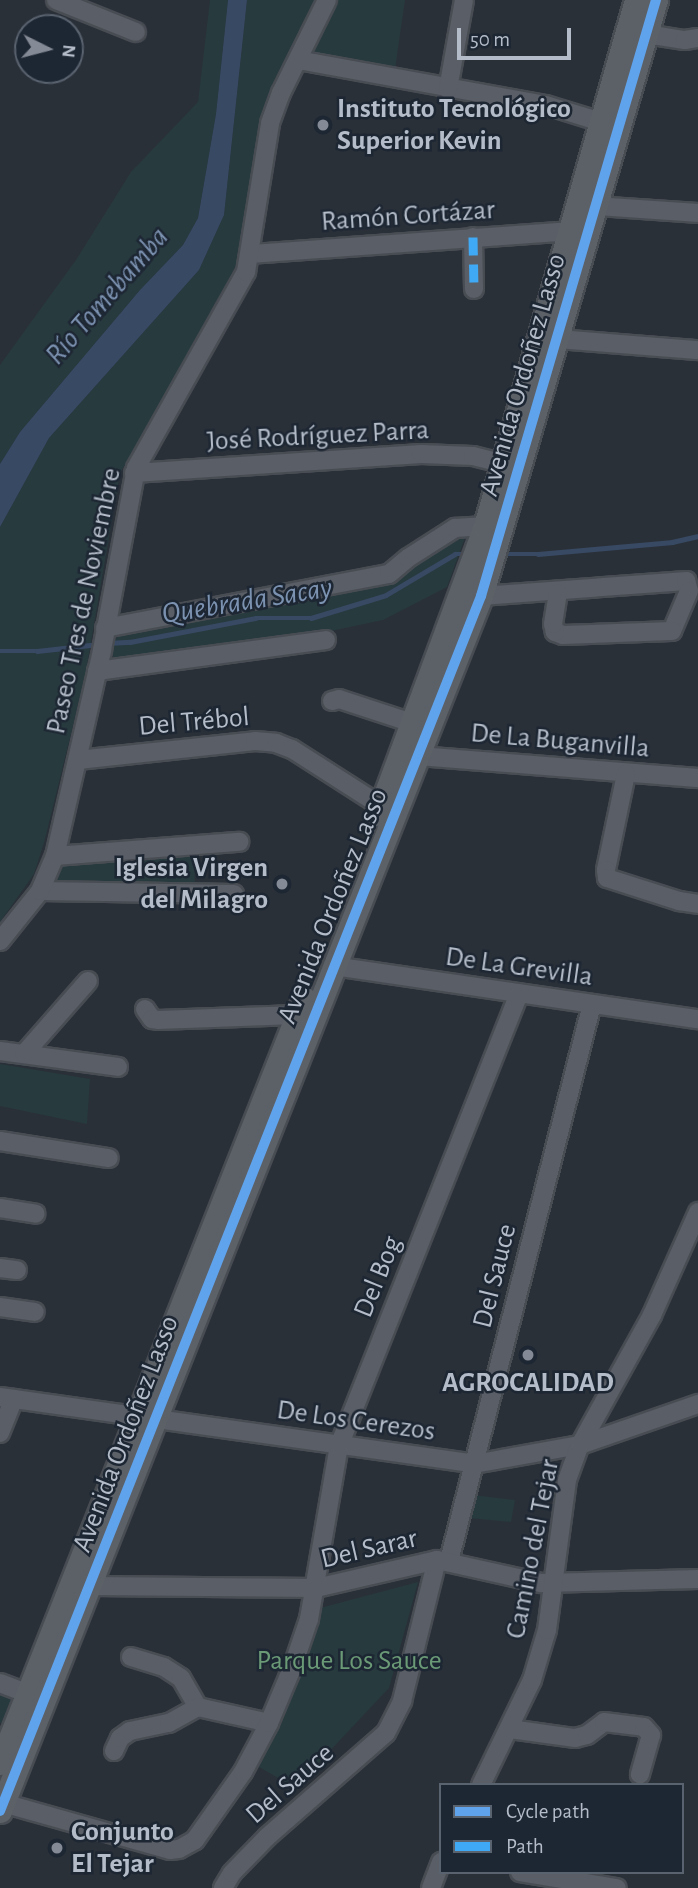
<!DOCTYPE html>
<html>
<head>
<meta charset="utf-8">
<style>
	body { margin:0 }
	#map { position:relative; width:698px; height:1888px; overflow:hidden; background:#2a3038; font-family:"Alegreya Sans",sans-serif }
	div>[style] { position:absolute }
	[style*='--x'] { left:calc(var(--x)*1px); top:calc(var(--y)*1px); width:calc(var(--w)*1px); rotate:calc(var(--a)*1deg) }
	.green>* { inset:0; background:#273a3e }
	.water>* { inset:0; background:#384963 }
	.stream>* { height:4.5px; margin:-2.25px; padding:0 2.25px; transform-origin:2.25px; border-radius:2.25px; background:#384963 }
	.roads { filter:drop-shadow(2px 0 #484c53) drop-shadow(-2px 0 #484c53) drop-shadow(0 2px #484c53) drop-shadow(0 -2px #484c53) }
	.minor>* { height:18px; margin:-9px; padding:0 9px; transform-origin:9px; border-radius:9px; background:#5a5e66 }
	.major>* { height:23px; margin:-11.5px; padding:0 11.5px; transform-origin:11.5px; border-radius:11.5px; background:#5c6168 }
	.quiet>* { height:9px; margin-top:-4.5px; transform-origin:0; background:repeating-linear-gradient(90deg,#3fa9f5 0 18px,transparent 0 27px) }
	.cycleway>* { height:10px; margin:-5px; padding:0 5px; transform-origin:5px; border-radius:5px; background:#60a3ed }
	.dots>* { width:19px; height:19px; translate:-50% -50%; box-sizing:border-box; border:4px solid #1d2633; border-radius:50% }
	span { translate:-50% -50%; white-space:nowrap; text-align:center; line-height:1.15; -webkit-text-stroke:5px #1d2633; paint-order:stroke }
	.poi-label { font-size:28px; color:#b4bcc9; font-weight:700 }
	.left { translate:0 -50%; text-align:left }
	.right { translate:-100% -50%; text-align:right }
	.street-label { font-size:28px; color:#b4bcc9 }
	.park-label { font-size:28px; color:#6b9a76 }
	.water-label { font-size:30px; color:#7c92b1; font-style:italic }
	.legend { position:absolute; left:439px; top:1783px; width:245px; height:91px; box-sizing:border-box; background:#1d2633; border:2px solid #59626f; margin:0; padding:9px 12px; list-style:none; font-size:21px; color:#b4bcc9 }
	.legend li { display:flex; align-items:center; gap:14px; height:35px }
	.legend b { width:35px; border:2px solid #59626f }
	.north { position:absolute; left:14px; top:14px; width:70px; height:70px; box-sizing:border-box; background:#1d2633; border:2px solid #59626f; border-radius:50%; rotate:96deg; font-size:19px; font-weight:700; line-height:28px; text-align:center; color:#b4bcc9 }
	.north::after { content:''; display:block; margin:auto; width:24px; height:32px; background:#848b96; clip-path:polygon(50% 0,100% 100%,50% 72%,0 100%) }
	.scale { position:absolute; left:457px; top:28px; width:114px; height:32px; box-sizing:border-box; border:4px solid #b4bcc9; border-top:0; padding-left:9px; font-size:21px; line-height:24px; white-space:nowrap; color:#b4bcc9; -webkit-text-stroke:5px #1d2633; paint-order:stroke }
</style>
</head>
<body>
<div id="map">
	<div class="green">
		<div style="clip-path:polygon(210px 0,228px 0,216px 114px,198px 218px,183px 245px,140px 290px,20px 432px,0 464px,0 365px,76px 260px,131px 172px,198px 102px)"></div>
		<div style="clip-path:polygon(247px 0,316px 0,275px 86px,240px 258px,162px 404px,120px 473px,85px 677px,44px 843px,34px 874px,0 922px,0 527px,49px 438px,199px 270px,224px 215px)"></div>
		<div style="clip-path:polygon(333px 0,405px 0,395px 69px,307px 54px)"></div>
		<div style="clip-path:polygon(466px 535px,447px 587px,383px 620px,317px 634px,114px 661px,111px 646px,120px 633px,392px 579px)"></div>
		<div style="clip-path:polygon(194px 847px,195px 895px,64px 903px,40px 900px,65px 856px)"></div>
		<div style="clip-path:polygon(0 1064px,90px 1079px,87px 1124px,0 1106px)"></div>
		<div style="clip-path:polygon(473px 1495px,515px 1500px,511px 1522px,469px 1518px)"></div>
		<div style="clip-path:polygon(418px 1582px,389px 1688px,295px 1788px,259px 1767px,320px 1608px)"></div>
		<div style="clip-path:polygon(0 1692px,19px 1700px,8px 1724px,0 1723px)"></div>
	</div>
	<div class="water">
		<div style="clip-path:polygon(228px 0,247px 0,224px 215px,199px 270px,49px 438px,0 527px,0 563px,0 464px,20px 432px,140px 290px,183px 245px,198px 218px,216px 114px)"></div>
	</div>
	<div class="stream">
		<div style="--x:501;--y:554;--w:37;--a:0"></div>
		<div style="--x:538;--y:554;--w:135;--a:-5.1"></div>
		<div style="--x:672;--y:542;--w:27;--a:-13"></div>
		<div style="--x:108;--y:643;--w:22;--a:-3"></div>
		<div style="--x:130;--y:642;--w:128;--a:-10.8"></div>
		<div style="--x:256;--y:618;--w:55;--a:0"></div>
		<div style="--x:311;--y:618;--w:78;--a:-17"></div>
		<div style="--x:386;--y:595;--w:80;--a:-30.7"></div>
		<div style="--x:455;--y:554;--w:12;--a:0"></div>
		<div style="--x:0;--y:651;--w:37;--a:0"></div>
		<div style="--x:37;--y:651;--w:62;--a:-6.4"></div>
	</div>
	<div class="roads">
		<div class="minor">
			<div style="--x:56;--y:0;--w:86;--a:21.8"></div>
			<div style="--x:646;--y:34;--w:39;--a:9"></div>
			<div style="--x:685;--y:40;--w:13;--a:-9"></div>
			<div style="--x:298;--y:60;--w:252;--a:10.3"></div>
			<div style="--x:546;--y:105;--w:58;--a:17.2"></div>
			<div style="--x:448;--y:89;--w:90;--a:-79.8"></div>
			<div style="--x:596;--y:206;--w:102;--a:3.9"></div>
			<div style="--x:473;--y:237;--w:52;--a:88.9"></div>
			<div style="--x:251;--y:254;--w:320;--a:-4.1"></div>
			<div style="--x:557;--y:339;--w:141;--a:4.5"></div>
			<div style="--x:134;--y:473;--w:288;--a:-3.8"></div>
			<div style="--x:421;--y:454;--w:52;--a:2.2"></div>
			<div style="--x:473;--y:456;--w:33;--a:14"></div>
			<div style="--x:481;--y:596;--w:206;--a:-4.2"></div>
			<div style="--x:686;--y:581;--w:10;--a:73"></div>
			<div style="--x:689;--y:591;--w:43;--a:113"></div>
			<div style="--x:672;--y:631;--w:109;--a:177.9"></div>
			<div style="--x:563;--y:635;--w:9;--a:-159"></div>
			<div style="--x:555;--y:632;--w:8;--a:-104"></div>
			<div style="--x:553;--y:624;--w:31;--a:-81"></div>
			<div style="--x:105;--y:628;--w:289;--a:-10.8"></div>
			<div style="--x:389;--y:574;--w:25;--a:-40"></div>
			<div style="--x:408;--y:558;--w:56;--a:-32.6"></div>
			<div style="--x:455;--y:528;--w:30;--a:-4"></div>
			<div style="--x:97;--y:671;--w:231;--a:-7.7"></div>
			<div style="--x:332;--y:701;--w:7;--a:-16"></div>
			<div style="--x:339;--y:699;--w:77;--a:18.2"></div>
			<div style="--x:418;--y:756;--w:281;--a:4.5"></div>
			<div style="--x:78;--y:760;--w:178;--a:-6.1"></div>
			<div style="--x:255;--y:741;--w:21;--a:5"></div>
			<div style="--x:276;--y:743;--w:17;--a:21"></div>
			<div style="--x:292;--y:749;--w:106;--a:32.6"></div>
			<div style="--x:626;--y:774;--w:98;--a:101.8"></div>
			<div style="--x:606;--y:870;--w:8;--a:83"></div>
			<div style="--x:607;--y:878;--w:76;--a:17.7"></div>
			<div style="--x:679;--y:901;--w:19;--a:9"></div>
			<div style="--x:55;--y:856;--w:185;--a:-4.4"></div>
			<div style="--x:40;--y:891;--w:194;--a:0.9"></div>
			<div style="--x:0;--y:941;--w:64;--a:-51.3"></div>
			<div style="--x:40;--y:891;--w:38;--a:-67"></div>
			<div style="--x:55;--y:856;--w:211;--a:-77.1"></div>
			<div style="--x:102;--y:650;--w:185;--a:-79.4"></div>
			<div style="--x:136;--y:468;--w:225;--a:-60.7"></div>
			<div style="--x:246;--y:272;--w:151;--a:-80.8"></div>
			<div style="--x:270;--y:123;--w:32;--a:-70"></div>
			<div style="--x:281;--y:93;--w:104;--a:-63.7"></div>
			<div style="--x:333;--y:966;--w:369;--a:8.3"></div>
			<div style="--x:145;--y:1009;--w:12;--a:55"></div>
			<div style="--x:152;--y:1019;--w:6;--a:9"></div>
			<div style="--x:158;--y:1020;--w:139;--a:-2.1"></div>
			<div style="--x:0;--y:1051;--w:119;--a:7.7"></div>
			<div style="--x:24;--y:1054;--w:97;--a:-48.8"></div>
			<div style="--x:0;--y:1141;--w:110;--a:8.9"></div>
			<div style="--x:0;--y:1208;--w:36;--a:9"></div>
			<div style="--x:0;--y:1268;--w:17;--a:7"></div>
			<div style="--x:0;--y:1307;--w:35;--a:8"></div>
			<div style="--x:0;--y:1397;--w:479;--a:8"></div>
			<div style="--x:474;--y:1464;--w:108;--a:-10.2"></div>
			<div style="--x:580;--y:1445;--w:125;--a:-19.2"></div>
			<div style="--x:0;--y:1433;--w:37;--a:-68"></div>
			<div style="--x:449;--y:1561;--w:575;--a:-75.6"></div>
			<div style="--x:91;--y:1586;--w:225;--a:0.5"></div>
			<div style="--x:316;--y:1588;--w:124;--a:-13"></div>
			<div style="--x:437;--y:1560;--w:107;--a:12.5"></div>
			<div style="--x:541;--y:1583;--w:157;--a:-1.5"></div>
			<div style="--x:131;--y:1657;--w:34;--a:17"></div>
			<div style="--x:164;--y:1667;--w:20;--a:33"></div>
			<div style="--x:181;--y:1678;--w:34;--a:60"></div>
			<div style="--x:198;--y:1707;--w:73;--a:12.7"></div>
			<div style="--x:0;--y:1683;--w:30;--a:21"></div>
			<div style="--x:510;--y:1729;--w:66;--a:7.9"></div>
			<div style="--x:575;--y:1738;--w:12;--a:-14"></div>
			<div style="--x:587;--y:1735;--w:21;--a:-37"></div>
			<div style="--x:604;--y:1722;--w:40;--a:7.1"></div>
			<div style="--x:644;--y:1727;--w:11;--a:49"></div>
			<div style="--x:651;--y:1735;--w:41;--a:105.8"></div>
			<div style="--x:114;--y:1751;--w:14;--a:-65"></div>
			<div style="--x:120;--y:1738;--w:12;--a:-35"></div>
			<div style="--x:130;--y:1731;--w:40;--a:-12"></div>
			<div style="--x:169;--y:1723;--w:33;--a:-29"></div>
			<div style="--x:481;--y:1785;--w:117;--a:-64.1"></div>
			<div style="--x:532;--y:1680;--w:52;--a:-73.3"></div>
			<div style="--x:547;--y:1630;--w:151;--a:-82.4"></div>
			<div style="--x:567;--y:1480;--w:37;--a:-70"></div>
			<div style="--x:580;--y:1445;--w:149;--a:-61"></div>
			<div style="--x:652;--y:1315;--w:113;--a:-65.9"></div>
			<div style="--x:3;--y:1803;--w:173;--a:15.7"></div>
			<div style="--x:170;--y:1850;--w:9;--a:-6"></div>
			<div style="--x:179;--y:1849;--w:18;--a:-29"></div>
			<div style="--x:195;--y:1840;--w:83;--a:-54.8"></div>
			<div style="--x:243;--y:1772;--w:55;--a:-62"></div>
			<div style="--x:269;--y:1723;--w:62;--a:-67.2"></div>
			<div style="--x:293;--y:1666;--w:50;--a:-71.2"></div>
			<div style="--x:309;--y:1619;--w:176;--a:-80.2"></div>
			<div style="--x:339;--y:1446;--w:487;--a:-68.3"></div>
			<div style="--x:520;--y:1872;--w:98;--a:9.4"></div>
			<div style="--x:223;--y:1888;--w:17;--a:-59"></div>
			<div style="--x:232;--y:1873;--w:50;--a:-45.8"></div>
			<div style="--x:267;--y:1837;--w:158;--a:-41.2"></div>
			<div style="--x:386;--y:1733;--w:36;--a:-63"></div>
			<div style="--x:402;--y:1701;--w:145;--a:-76.1"></div>
			<div style="--x:431;--y:1888;--w:28;--a:-69"></div>
		</div>
		<div class="major">
			<div style="--x:378;--y:814;--w:307;--a:-69.6"></div>
			<div style="--x:485;--y:526;--w:547;--a:-73.98"></div>
			<div style="--x:0;--y:1763;--w:823;--a:-68.33"></div>
			<div style="--x:0;--y:1811;--w:1307;--a:-68.4"></div>
			<div style="--x:481;--y:596;--w:621;--a:-73.64"></div>
		</div>
	</div>
	<div class="quiet">
		<div style="--x:473;--y:237;--w:52;--a:88.9"></div>
	</div>
	<div class="cycleway">
		<div style="--x:0;--y:1811;--w:1307;--a:-68.4"></div>
		<div style="--x:481;--y:596;--w:621;--a:-73.64"></div>
	</div>
	<div class="dots">
		<div style="left:323px;top:125px;background:#848b96"></div>
		<div style="left:282px;top:884px;background:#848b96"></div>
		<div style="left:528px;top:1355px;background:#848b96"></div>
		<div style="left:57px;top:1848px;background:#848b96"></div>
	</div>
	<div class="poi-label">
		<span class="left" style="left:337px;top:125px">Instituto Tecnológico<br>Superior Kevin</span>
		<span class="right" style="left:268px;top:884px">Iglesia Virgen<br>del Milagro</span>
		<span style="left:528px;top:1383px">AGROCALIDAD</span>
		<span class="left" style="left:71px;top:1848px">Conjunto<br>El Tejar</span>
	</div>
	<div class="street-label">
		<span style="left:408px;top:216px;rotate:-4deg">Ramón Cortázar</span>
		<span style="left:523px;top:375px;rotate:-74deg">Avenida Ordoñez Lasso</span>
		<span style="left:318px;top:436px;rotate:-3deg">José Rodríguez Parra</span>
		<span style="left:84px;top:601px;rotate:-78deg">Paseo Tres de Noviembre</span>
		<span style="left:194px;top:722px;rotate:-5deg">Del Trébol</span>
		<span style="left:560px;top:741px;rotate:5deg">De La Buganvilla</span>
		<span style="left:333px;top:906px;rotate:-68deg">Avenida Ordoñez Lasso</span>
		<span style="left:519px;top:967px;rotate:8deg">De La Grevilla</span>
		<span style="left:495px;top:1276px;rotate:-76deg">Del Sauce</span>
		<span style="left:378px;top:1277px;rotate:-68deg">Del Bog</span>
		<span style="left:356px;top:1421px;rotate:8deg">De Los Cerezos</span>
		<span style="left:126px;top:1434px;rotate:-69deg">Avenida Ordoñez Lasso</span>
		<span style="left:369px;top:1549px;rotate:-13deg">Del Sarar</span>
		<span style="left:533px;top:1549px;rotate:-79deg">Camino del Tejar</span>
		<span style="left:290px;top:1784px;rotate:-41deg">Del Sauce</span>
	</div>
	<div class="park-label">
		<span style="left:349px;top:1661px">Parque Los Sauce</span>
	</div>
	<div class="water-label">
		<span style="left:107px;top:296px;rotate:-49deg">Río Tomebamba</span>
		<span style="left:247px;top:601px;rotate:-9deg">Quebrada Sacay</span>
	</div>
	<ul class="legend">
	<li><b style="height:9px;background:#60a3ed"></b>Cycle path</li>
	<li><b style="height:9px;background:#3fa9f5"></b>Path</li>
	</ul>
	<div class="north">N</div>
	<div class="scale">50 m</div>
</div>
</body>
</html>
